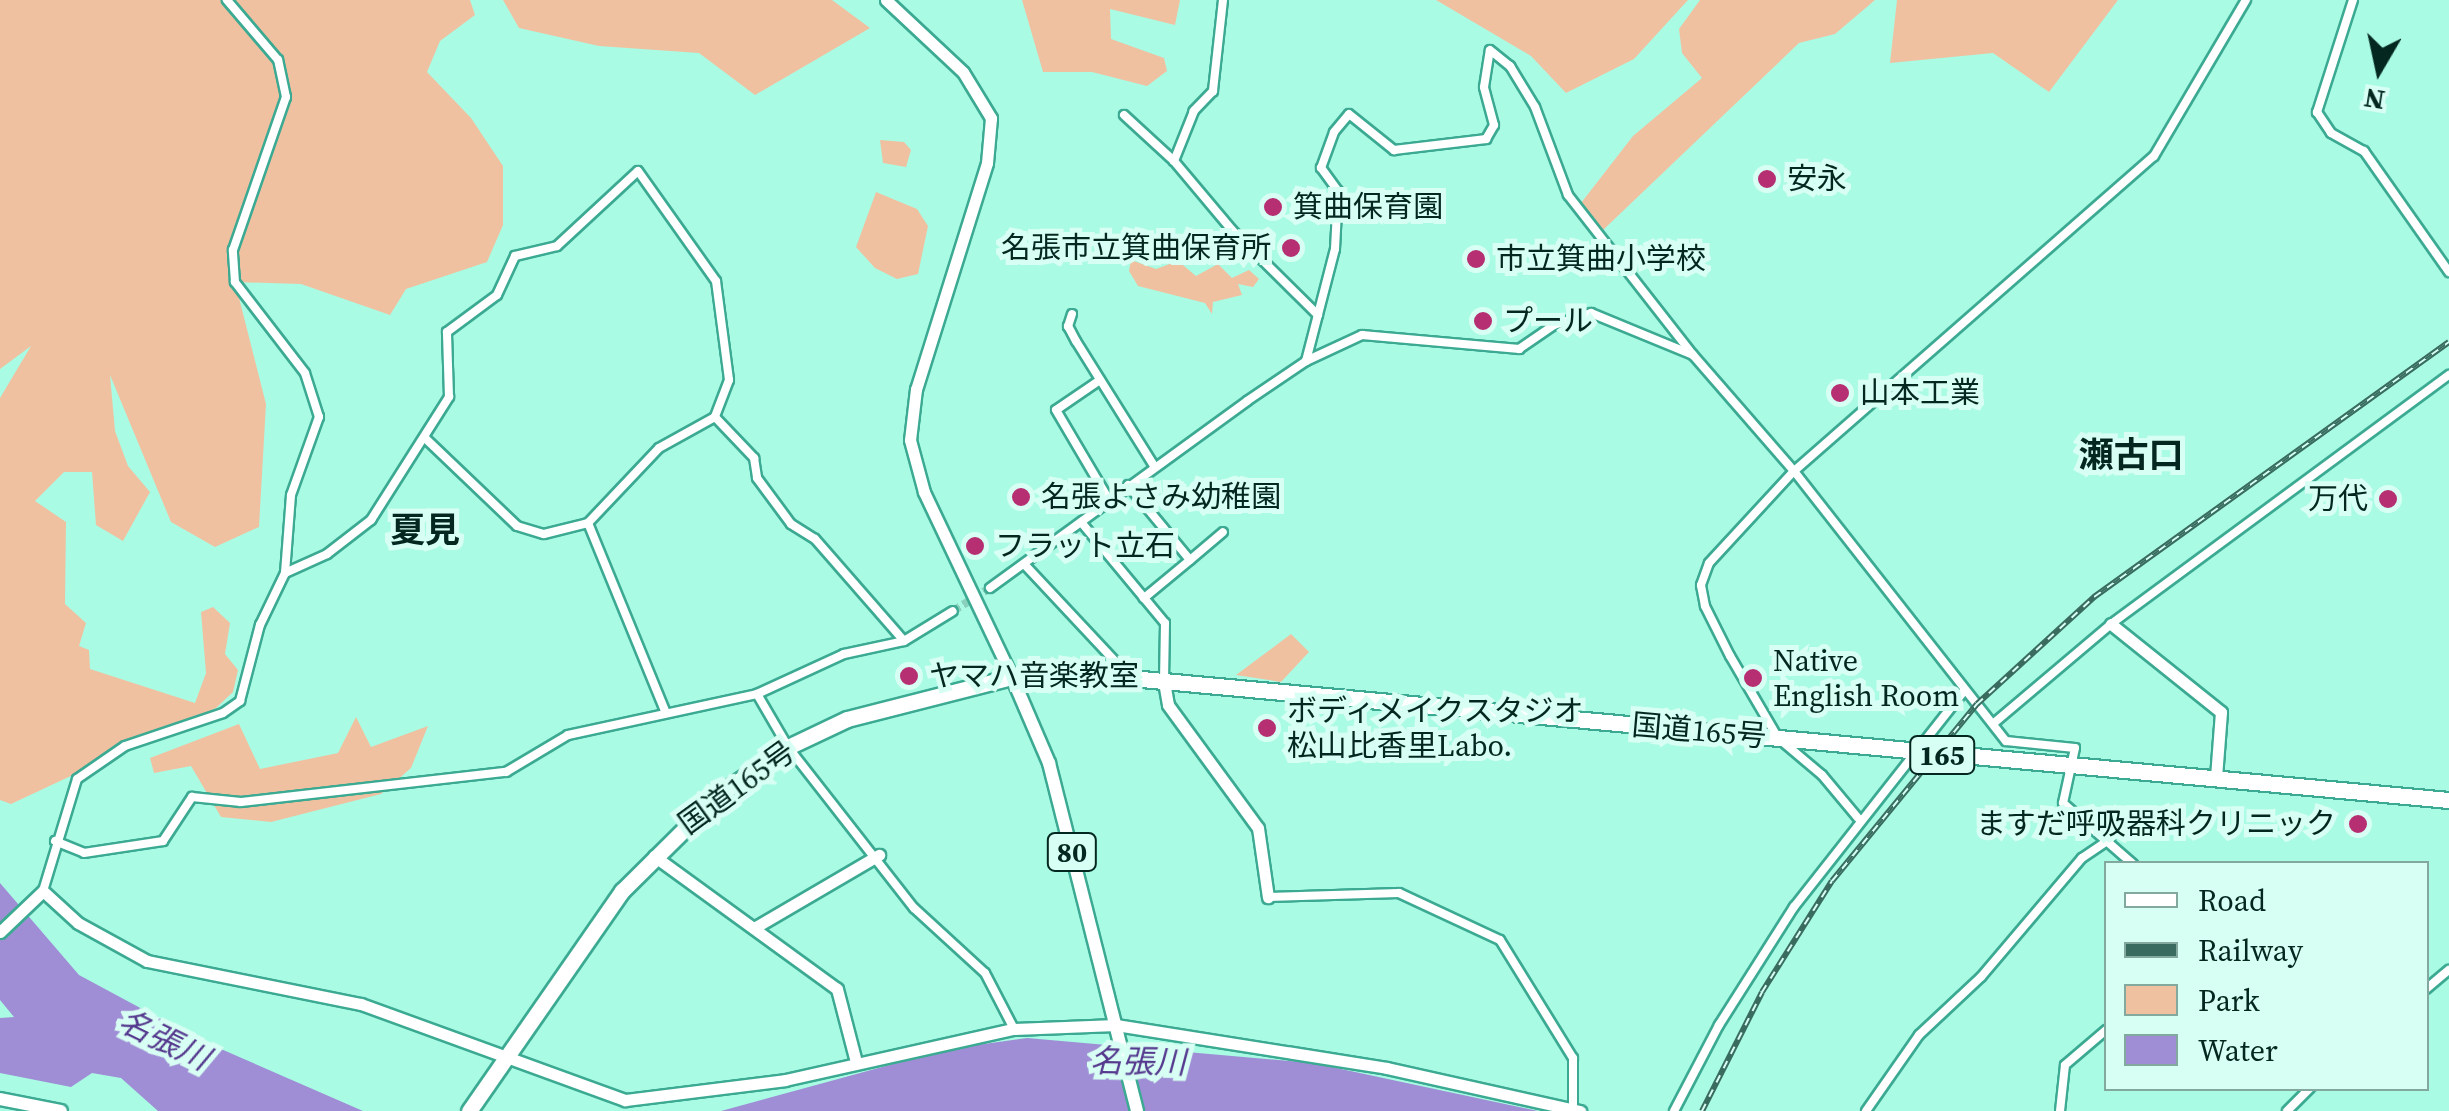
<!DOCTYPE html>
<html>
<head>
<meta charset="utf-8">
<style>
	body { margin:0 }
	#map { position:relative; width:2449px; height:1111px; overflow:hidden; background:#aafbe4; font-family:"Source Serif 4","Noto Sans JP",serif }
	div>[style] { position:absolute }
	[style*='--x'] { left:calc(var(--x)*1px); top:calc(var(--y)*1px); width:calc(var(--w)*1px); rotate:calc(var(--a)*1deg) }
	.green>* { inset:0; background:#f0c1a1 }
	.water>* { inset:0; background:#9f8ed5 }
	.street-tunnel>* { height:8px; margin-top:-4px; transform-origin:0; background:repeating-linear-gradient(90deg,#89d1bd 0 8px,transparent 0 12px) }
	.roads { filter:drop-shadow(2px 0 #3caa92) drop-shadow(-2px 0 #3caa92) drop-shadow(0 2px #3caa92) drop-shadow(0 -2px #3caa92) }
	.street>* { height:8px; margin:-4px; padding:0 4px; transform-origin:4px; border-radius:4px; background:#fff }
	.secondary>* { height:11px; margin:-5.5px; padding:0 5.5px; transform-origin:5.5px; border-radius:5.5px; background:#fff }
	.primary>* { height:12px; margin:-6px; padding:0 6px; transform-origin:6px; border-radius:6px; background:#fff }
	.highway>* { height:15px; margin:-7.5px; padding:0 7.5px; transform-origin:7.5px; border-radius:7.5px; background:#fff }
	.rail>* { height:6px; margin-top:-3px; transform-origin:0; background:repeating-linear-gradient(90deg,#d8fff3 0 8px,#396c5f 0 16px); box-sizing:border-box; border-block:2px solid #396c5f }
	.dots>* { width:28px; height:28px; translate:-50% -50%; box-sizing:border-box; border:5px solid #d8fff3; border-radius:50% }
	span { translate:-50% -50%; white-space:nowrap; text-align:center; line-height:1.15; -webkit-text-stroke:10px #d8fff3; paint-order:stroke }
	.shield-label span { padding:2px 8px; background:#d8fff3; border:2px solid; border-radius:8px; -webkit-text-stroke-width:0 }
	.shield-label { font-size:28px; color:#042820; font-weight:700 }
	.poi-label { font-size:30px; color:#042820 }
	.left { translate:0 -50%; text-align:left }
	.right { translate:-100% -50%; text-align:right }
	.street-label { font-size:30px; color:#042820 }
	.water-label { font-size:32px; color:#55398e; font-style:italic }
	.quarter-label { font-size:35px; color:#042820; font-weight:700 }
	.legend { position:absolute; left:2104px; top:861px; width:325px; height:230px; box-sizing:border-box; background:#d8fff3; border:2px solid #83a99f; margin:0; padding:12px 18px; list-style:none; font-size:30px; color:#042820 }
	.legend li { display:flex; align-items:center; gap:20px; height:50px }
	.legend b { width:50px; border:2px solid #83a99f }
	.north { position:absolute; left:2329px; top:20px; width:100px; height:100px; -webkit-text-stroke:8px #d8fff3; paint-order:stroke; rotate:189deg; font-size:28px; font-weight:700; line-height:40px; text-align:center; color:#042820 }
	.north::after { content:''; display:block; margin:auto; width:35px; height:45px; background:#042820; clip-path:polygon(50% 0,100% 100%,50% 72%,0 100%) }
</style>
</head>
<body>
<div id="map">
	<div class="green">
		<div style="clip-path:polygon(0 0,470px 0,475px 15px,440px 41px,427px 72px,471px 118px,503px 166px,503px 225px,487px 262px,406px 289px,390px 315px,301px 284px,235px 282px,266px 404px,259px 527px,215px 547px,171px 522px,110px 375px,115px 431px,128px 466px,150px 492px,123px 541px,96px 525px,92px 472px,64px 472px,35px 501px,66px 522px,65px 604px,86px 623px,79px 646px,89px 650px,90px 669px,195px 703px,206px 673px,201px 612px,213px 607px,230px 623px,225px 654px,238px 670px,233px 692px,216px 708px,11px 804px,0 800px,0 398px,31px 346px,0 369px)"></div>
		<div style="clip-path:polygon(503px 0,832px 0,870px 28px,755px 95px,699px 53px,599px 46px,519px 28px)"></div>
		<div style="clip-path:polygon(1022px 0,1180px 0,1175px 25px,1110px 9px,1111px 39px,1164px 58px,1167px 71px,1147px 86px,1092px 72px,1043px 72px)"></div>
		<div style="clip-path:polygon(1436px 0,1688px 0,1634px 59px,1566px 93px,1531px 56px)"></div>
		<div style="clip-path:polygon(1700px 0,1875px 0,1835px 34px,1799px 43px,1603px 230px,1581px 203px,1633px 136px,1702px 78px,1682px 53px,1679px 29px)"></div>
		<div style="clip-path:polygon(1897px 0,2118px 0,2049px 92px,1993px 53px,1890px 63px)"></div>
		<div style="clip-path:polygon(880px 140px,904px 142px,911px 150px,906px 167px,883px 163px)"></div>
		<div style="clip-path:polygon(876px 192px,917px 209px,928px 226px,918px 274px,897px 279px,875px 268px,856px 247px)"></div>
		<div style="clip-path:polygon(1131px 260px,1156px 269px,1178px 261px,1196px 276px,1218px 264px,1232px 278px,1249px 270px,1259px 279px,1253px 287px,1238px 284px,1242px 295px,1213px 302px,1212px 314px,1205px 303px,1138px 286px,1129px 271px)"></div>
		<div style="clip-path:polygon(1291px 634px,1309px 652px,1281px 682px,1236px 675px)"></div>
		<div style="clip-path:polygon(356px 717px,371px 747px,428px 726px,411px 768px,381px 794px,271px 822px,221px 817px,191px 766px,154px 773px,150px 758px,239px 724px,260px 769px,338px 753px)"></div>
	</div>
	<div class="water">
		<div style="clip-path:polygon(0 883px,79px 975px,198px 1039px,363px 1111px,158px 1111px,121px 1078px,92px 1073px,71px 1087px,0 1073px,0 1018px,14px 1017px,0 1000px)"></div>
		<div style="clip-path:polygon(1027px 1038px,1313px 1063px,1538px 1111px,721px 1111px,948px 1049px)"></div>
	</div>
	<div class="street-tunnel">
		<div style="--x:953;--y:611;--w:44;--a:-31.9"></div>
	</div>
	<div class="roads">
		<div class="street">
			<div style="--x:1223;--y:0;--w:92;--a:96.3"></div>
			<div style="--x:1213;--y:91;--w:28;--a:134"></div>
			<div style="--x:1194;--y:111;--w:54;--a:111.8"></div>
			<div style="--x:1174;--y:161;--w:90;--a:50"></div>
			<div style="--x:1232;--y:230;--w:121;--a:44.7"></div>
			<div style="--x:2353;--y:0;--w:118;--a:107.8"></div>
			<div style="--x:2317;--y:112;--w:25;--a:56"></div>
			<div style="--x:2331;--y:133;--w:38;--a:29"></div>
			<div style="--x:2364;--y:151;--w:148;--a:54.9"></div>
			<div style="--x:1490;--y:50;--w:26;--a:39"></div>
			<div style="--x:1510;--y:66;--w:48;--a:58.6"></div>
			<div style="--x:1535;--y:107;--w:94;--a:69.4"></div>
			<div style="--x:1568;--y:195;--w:203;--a:52"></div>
			<div style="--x:1693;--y:355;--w:154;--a:49"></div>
			<div style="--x:1794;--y:471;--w:343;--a:51.9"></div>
			<div style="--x:2006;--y:741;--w:69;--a:5.8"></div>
			<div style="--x:2075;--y:748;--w:56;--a:102.3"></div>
			<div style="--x:2063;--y:803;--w:93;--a:41.1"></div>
			<div style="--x:1124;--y:115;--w:68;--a:42.6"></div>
			<div style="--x:1072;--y:314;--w:13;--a:108"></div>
			<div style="--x:1068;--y:326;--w:17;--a:62"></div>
			<div style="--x:1076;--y:341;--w:147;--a:58"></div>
			<div style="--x:1306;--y:361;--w:116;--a:-75.5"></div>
			<div style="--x:1335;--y:249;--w:58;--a:-87"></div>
			<div style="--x:1338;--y:191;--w:29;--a:-126"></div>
			<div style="--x:1321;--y:168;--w:38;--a:-70"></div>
			<div style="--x:1334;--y:132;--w:23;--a:-50"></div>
			<div style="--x:1349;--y:114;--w:58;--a:38.7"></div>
			<div style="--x:1394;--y:150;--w:93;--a:-6.8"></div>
			<div style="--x:1486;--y:139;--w:16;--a:-60"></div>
			<div style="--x:1494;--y:125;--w:39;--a:-105"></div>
			<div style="--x:1484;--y:87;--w:37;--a:-81"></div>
			<div style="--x:1100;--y:380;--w:53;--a:145.7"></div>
			<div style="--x:1056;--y:410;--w:104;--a:59.5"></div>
			<div style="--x:715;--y:417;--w:57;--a:46.4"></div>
			<div style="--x:754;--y:458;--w:20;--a:81"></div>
			<div style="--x:757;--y:478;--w:57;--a:53.5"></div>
			<div style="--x:791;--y:524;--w:28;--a:32"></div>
			<div style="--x:815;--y:539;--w:135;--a:48.9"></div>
			<div style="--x:425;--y:438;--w:127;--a:43.7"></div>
			<div style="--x:517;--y:526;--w:28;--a:17"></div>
			<div style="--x:544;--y:534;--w:45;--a:-14"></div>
			<div style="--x:588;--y:523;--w:103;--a:-46.6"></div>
			<div style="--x:659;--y:448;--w:64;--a:-29"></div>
			<div style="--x:1128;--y:485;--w:97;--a:50.4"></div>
			<div style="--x:1190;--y:560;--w:60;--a:140.4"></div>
			<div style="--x:1081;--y:522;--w:131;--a:50.3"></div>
			<div style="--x:1165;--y:623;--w:59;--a:91"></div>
			<div style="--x:588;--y:523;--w:205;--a:67.7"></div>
			<div style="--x:1190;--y:560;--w:43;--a:-40.3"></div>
			<div style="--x:1025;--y:565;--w:151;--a:46.9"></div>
			<div style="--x:285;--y:573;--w:46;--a:-24.3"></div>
			<div style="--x:327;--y:554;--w:56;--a:-37.7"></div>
			<div style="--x:371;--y:520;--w:146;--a:-57.6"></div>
			<div style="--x:449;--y:397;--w:65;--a:-91.8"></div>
			<div style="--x:447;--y:332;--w:62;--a:-36.5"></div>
			<div style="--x:497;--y:295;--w:43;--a:-65.2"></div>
			<div style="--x:515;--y:256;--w:43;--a:-13.4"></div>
			<div style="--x:557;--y:246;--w:110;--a:-42.8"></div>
			<div style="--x:638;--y:171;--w:135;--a:54.7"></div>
			<div style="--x:716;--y:281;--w:100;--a:82.5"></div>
			<div style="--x:729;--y:380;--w:40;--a:111"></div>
			<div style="--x:990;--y:588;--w:318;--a:-36"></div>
			<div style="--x:1247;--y:401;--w:71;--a:-34.1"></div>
			<div style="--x:1306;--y:361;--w:62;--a:-24.9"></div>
			<div style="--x:1362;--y:335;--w:158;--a:5.1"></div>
			<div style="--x:1519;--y:349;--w:42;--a:-34.4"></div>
			<div style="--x:1554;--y:325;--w:39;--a:-18"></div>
			<div style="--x:1591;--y:313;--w:110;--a:22.4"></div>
			<div style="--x:757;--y:694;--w:61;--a:59.7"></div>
			<div style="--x:788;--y:747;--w:204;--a:52"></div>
			<div style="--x:914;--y:908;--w:96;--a:42.5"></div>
			<div style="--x:985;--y:973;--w:63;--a:62.6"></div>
			<div style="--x:1994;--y:723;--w:153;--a:-40.2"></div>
			<div style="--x:2111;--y:624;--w:420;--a:-36.4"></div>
			<div style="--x:1858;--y:818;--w:56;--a:-129.9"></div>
			<div style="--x:1822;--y:775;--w:57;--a:-139.9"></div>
			<div style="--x:1778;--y:738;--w:95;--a:-120.3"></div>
			<div style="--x:1730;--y:656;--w:56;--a:-116.6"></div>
			<div style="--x:1705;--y:606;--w:21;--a:-101"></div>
			<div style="--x:1701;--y:585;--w:23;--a:-70"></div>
			<div style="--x:1709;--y:563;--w:125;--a:-47.3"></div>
			<div style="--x:1794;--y:471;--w:478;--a:-41.2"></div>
			<div style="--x:2154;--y:156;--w:181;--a:-59.5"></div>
			<div style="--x:55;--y:841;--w:31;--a:22"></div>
			<div style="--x:84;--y:853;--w:80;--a:-8.6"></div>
			<div style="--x:163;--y:841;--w:53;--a:-56.6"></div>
			<div style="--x:192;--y:797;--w:49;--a:5.8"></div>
			<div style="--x:241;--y:802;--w:267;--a:-6.5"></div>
			<div style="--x:506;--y:772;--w:72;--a:-30.8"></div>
			<div style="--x:568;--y:735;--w:193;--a:-12.2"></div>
			<div style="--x:757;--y:694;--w:96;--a:-24.7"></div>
			<div style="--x:844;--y:654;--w:61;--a:-12.2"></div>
			<div style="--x:904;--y:641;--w:57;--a:-31.5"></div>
			<div style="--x:43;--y:891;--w:117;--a:-73.1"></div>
			<div style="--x:77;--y:779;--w:58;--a:-34.5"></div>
			<div style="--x:125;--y:746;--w:103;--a:-18.6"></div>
			<div style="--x:223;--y:713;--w:21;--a:-35"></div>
			<div style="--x:240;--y:701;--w:79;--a:-75.3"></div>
			<div style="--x:260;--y:625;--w:58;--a:-64.3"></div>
			<div style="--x:285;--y:573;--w:78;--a:-85.6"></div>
			<div style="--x:291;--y:495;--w:83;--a:-70.3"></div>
			<div style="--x:319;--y:417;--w:46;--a:-107.7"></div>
			<div style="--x:305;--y:373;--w:115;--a:-127.6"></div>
			<div style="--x:235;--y:282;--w:32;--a:-94"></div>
			<div style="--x:233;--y:250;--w:162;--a:-70.9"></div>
			<div style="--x:286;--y:97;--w:38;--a:-102"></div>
			<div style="--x:278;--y:60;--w:79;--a:-130.4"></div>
			<div style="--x:1268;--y:897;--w:131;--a:-1.7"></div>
			<div style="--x:1399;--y:893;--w:111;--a:25"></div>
			<div style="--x:1500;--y:940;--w:139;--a:58.3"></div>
			<div style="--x:1573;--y:1058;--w:52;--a:90"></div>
			<div style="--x:2426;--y:989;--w:30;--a:-40"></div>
			<div style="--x:1674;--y:1111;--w:97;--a:-62.4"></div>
			<div style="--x:1719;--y:1025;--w:140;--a:-57.6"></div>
			<div style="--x:1794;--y:907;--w:275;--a:-51.8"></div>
			<div style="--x:1866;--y:1111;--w:93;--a:-55.1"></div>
			<div style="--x:1919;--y:1035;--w:85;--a:-43.1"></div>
			<div style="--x:1981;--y:977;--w:156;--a:-49.7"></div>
			<div style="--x:2082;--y:858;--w:34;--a:-34"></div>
			<div style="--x:2060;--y:1111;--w:46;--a:-83.8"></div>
			<div style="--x:2065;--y:1065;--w:54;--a:-40.5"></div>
			<div style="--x:2287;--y:1111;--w:33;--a:-45"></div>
		</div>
		<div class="secondary">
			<div style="--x:886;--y:0;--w:105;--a:43.1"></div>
			<div style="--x:963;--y:72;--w:54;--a:58.7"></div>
			<div style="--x:991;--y:118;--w:45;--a:95.1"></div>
			<div style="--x:987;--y:163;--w:237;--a:107.4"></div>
			<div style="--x:916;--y:389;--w:51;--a:96.7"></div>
			<div style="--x:910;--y:440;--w:54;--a:74.9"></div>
			<div style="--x:924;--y:492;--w:205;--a:64.6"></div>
			<div style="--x:2111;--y:624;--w:141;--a:38.7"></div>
			<div style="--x:2221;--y:712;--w:65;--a:94.4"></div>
			<div style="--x:1164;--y:682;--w:23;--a:80"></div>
			<div style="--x:1168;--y:705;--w:152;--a:53.8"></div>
			<div style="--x:1258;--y:828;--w:70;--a:81.8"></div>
			<div style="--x:654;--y:856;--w:226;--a:36"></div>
			<div style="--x:837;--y:989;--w:75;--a:75.4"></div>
			<div style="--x:754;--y:928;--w:145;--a:-30.3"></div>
			<div style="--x:0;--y:932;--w:59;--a:-43.6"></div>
			<div style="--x:43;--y:891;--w:47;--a:42.4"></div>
			<div style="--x:78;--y:923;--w:79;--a:28.8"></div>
			<div style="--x:147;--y:961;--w:218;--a:11.4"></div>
			<div style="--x:361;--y:1004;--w:281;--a:20"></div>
			<div style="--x:625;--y:1100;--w:161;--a:-7.1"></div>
			<div style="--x:785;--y:1080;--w:235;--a:-12.6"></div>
			<div style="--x:1014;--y:1029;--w:102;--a:-2.2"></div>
			<div style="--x:1116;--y:1025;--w:274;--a:9"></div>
			<div style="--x:1387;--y:1068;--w:198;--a:12.6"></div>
		</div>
		<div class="primary">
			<div style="--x:1012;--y:677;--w:94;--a:66.7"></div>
			<div style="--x:1049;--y:763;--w:359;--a:75.8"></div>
			<div style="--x:0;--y:1099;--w:62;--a:11.1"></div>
		</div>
		<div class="highway">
			<div style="--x:469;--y:1111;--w:268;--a:-55.2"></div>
			<div style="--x:622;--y:891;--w:139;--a:-44.7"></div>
			<div style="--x:721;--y:793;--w:81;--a:-34.5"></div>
			<div style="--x:788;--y:747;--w:65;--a:-25.4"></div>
			<div style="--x:847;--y:719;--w:170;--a:-14.3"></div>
			<div style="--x:1012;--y:677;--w:119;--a:0.5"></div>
			<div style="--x:1131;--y:678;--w:1324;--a:5.29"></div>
		</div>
	</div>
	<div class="rail">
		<div style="--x:1702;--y:1111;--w:133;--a:-63.2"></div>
		<div style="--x:1762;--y:992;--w:131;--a:-57.8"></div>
		<div style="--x:1832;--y:881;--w:229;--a:-50.7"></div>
		<div style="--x:1977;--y:704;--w:159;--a:-42.4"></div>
		<div style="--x:2094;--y:597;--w:437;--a:-35.7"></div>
	</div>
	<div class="dots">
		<div style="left:1767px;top:179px;background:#b62f72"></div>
		<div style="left:1273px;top:207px;background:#b62f72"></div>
		<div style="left:1291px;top:248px;background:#b62f72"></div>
		<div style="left:1476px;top:259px;background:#b62f72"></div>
		<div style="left:1483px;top:321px;background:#b62f72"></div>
		<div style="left:1840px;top:393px;background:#b62f72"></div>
		<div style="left:1021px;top:497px;background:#b62f72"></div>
		<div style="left:2388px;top:499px;background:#b62f72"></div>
		<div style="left:975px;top:546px;background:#b62f72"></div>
		<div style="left:909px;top:676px;background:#b62f72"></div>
		<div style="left:1753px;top:678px;background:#b62f72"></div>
		<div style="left:1267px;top:728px;background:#b62f72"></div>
		<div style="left:2358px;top:824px;background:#b62f72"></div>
	</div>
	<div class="shield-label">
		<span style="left:1942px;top:755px">165</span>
		<span style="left:1072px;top:852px">80</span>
	</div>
	<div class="poi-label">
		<span class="left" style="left:1787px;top:179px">安永</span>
		<span class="left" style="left:1293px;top:207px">箕曲保育園</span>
		<span class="right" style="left:1271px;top:248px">名張市立箕曲保育所</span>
		<span class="left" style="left:1496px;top:259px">市立箕曲小学校</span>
		<span class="left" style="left:1503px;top:321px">プール</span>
		<span class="left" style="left:1860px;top:393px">山本工業</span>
		<span class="left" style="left:1041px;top:497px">名張よさみ幼稚園</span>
		<span class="right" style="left:2368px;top:499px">万代</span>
		<span class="left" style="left:995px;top:546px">フラット立石</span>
		<span class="left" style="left:1773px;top:678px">Native<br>English Room</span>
		<span class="left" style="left:929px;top:676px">ヤマハ音楽教室</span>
		<span class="left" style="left:1287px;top:728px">ボディメイクスタジオ<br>松山比香里Labo.</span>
		<span class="right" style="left:2336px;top:824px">ますだ呼吸器科クリニック</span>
	</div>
	<div class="street-label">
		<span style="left:1699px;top:731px;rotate:5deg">国道165号</span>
		<span style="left:737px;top:788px;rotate:-36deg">国道165号</span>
	</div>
	<div class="water-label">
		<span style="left:164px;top:1040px;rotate:26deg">名張川</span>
		<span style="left:1138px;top:1062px;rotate:1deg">名張川</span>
	</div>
	<div class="quarter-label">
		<span style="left:2131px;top:455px">瀬古口</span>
		<span style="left:425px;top:530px">夏見</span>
	</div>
	<ul class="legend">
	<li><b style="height:12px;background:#fff"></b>Road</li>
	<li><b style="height:12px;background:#396c5f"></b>Railway</li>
	<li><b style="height:28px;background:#f0c1a1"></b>Park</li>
	<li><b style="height:28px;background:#9f8ed5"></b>Water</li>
	</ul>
	<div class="north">N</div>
</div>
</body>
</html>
